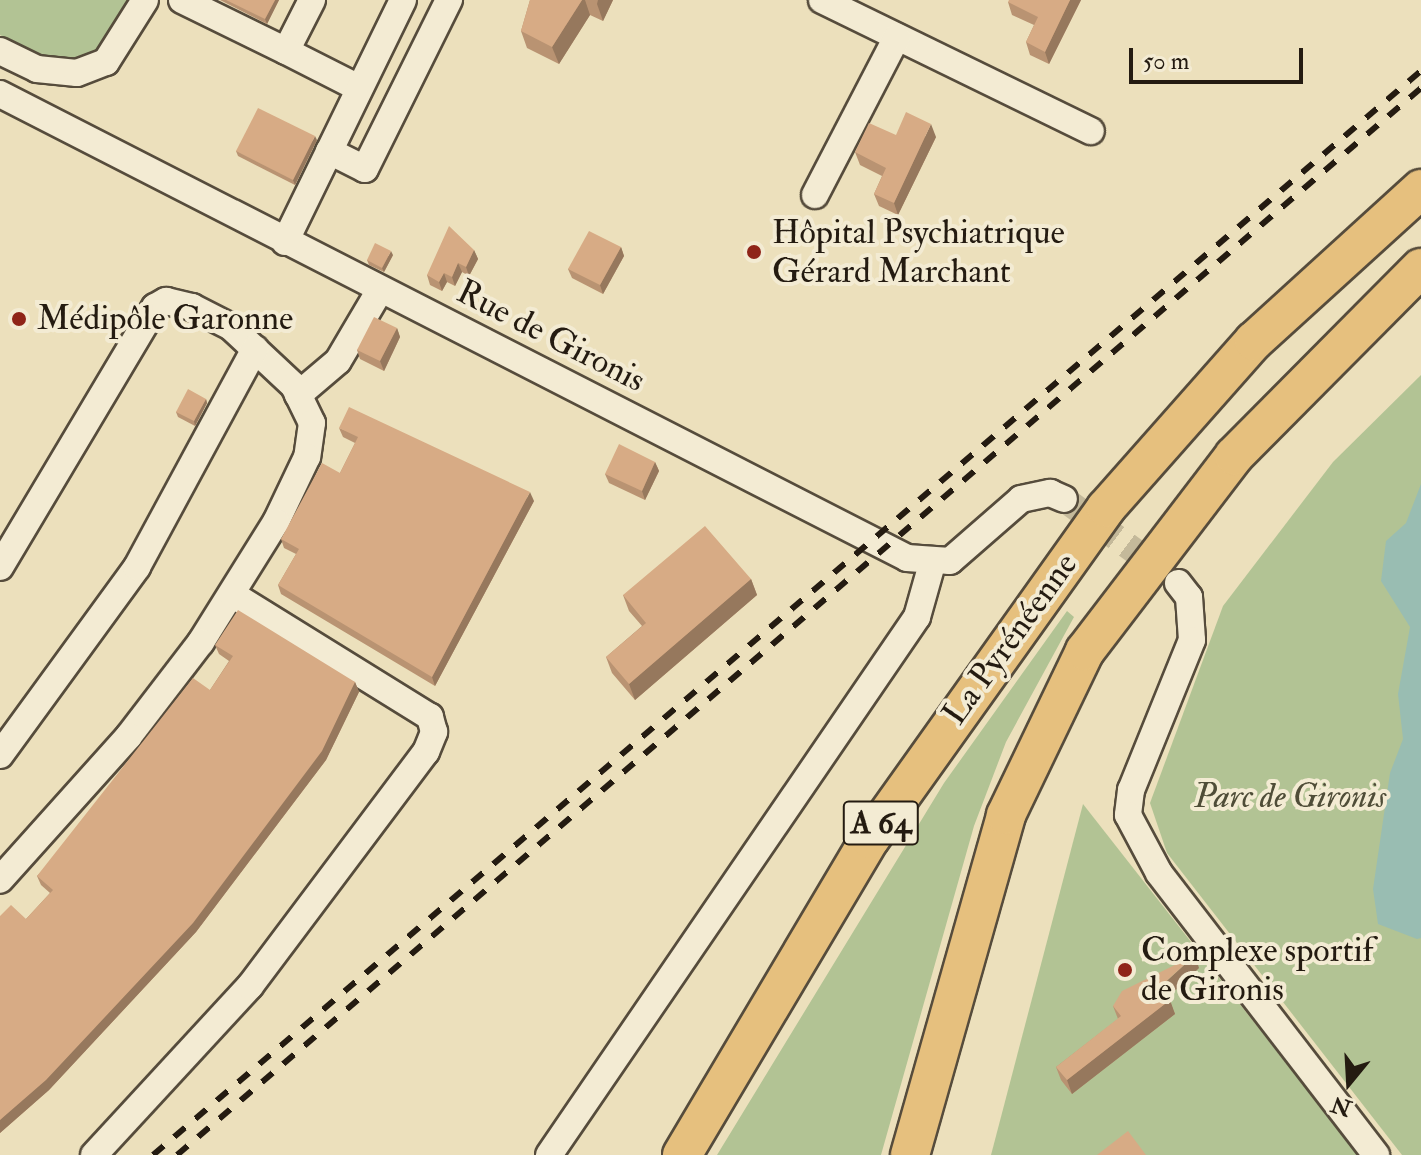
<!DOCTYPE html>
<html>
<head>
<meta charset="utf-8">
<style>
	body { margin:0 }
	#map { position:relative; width:1421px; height:1155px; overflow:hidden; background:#ece0bc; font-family:"IM FELL Double Pica",serif }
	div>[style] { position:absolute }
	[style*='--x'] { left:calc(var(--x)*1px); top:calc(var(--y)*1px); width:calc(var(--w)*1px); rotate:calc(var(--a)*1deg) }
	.green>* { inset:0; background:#b2c394 }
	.water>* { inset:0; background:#99bdb2 }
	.minor-tunnel>* { height:26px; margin-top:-13px; transform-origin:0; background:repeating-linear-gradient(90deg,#c4b99a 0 26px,transparent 0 39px) }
	.roads { filter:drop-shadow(2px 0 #564c3c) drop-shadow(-2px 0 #564c3c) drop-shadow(0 2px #564c3c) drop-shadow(0 -2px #564c3c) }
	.minor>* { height:26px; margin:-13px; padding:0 13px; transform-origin:13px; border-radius:13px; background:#f3ebd3 }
	.highway>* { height:38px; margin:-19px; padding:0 19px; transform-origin:19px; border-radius:19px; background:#e6c07e }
	.rail>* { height:6px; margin-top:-3px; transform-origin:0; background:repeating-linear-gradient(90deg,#241b11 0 14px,transparent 0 28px) }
	.wall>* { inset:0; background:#b99372 }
	.shaded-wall>* { inset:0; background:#96785d }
	.building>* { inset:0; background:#d7ab85 }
	.dots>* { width:22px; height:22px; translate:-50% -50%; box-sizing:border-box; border:4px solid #f3ebd3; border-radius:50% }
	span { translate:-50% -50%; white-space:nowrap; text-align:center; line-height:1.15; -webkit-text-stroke:8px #f3ebd3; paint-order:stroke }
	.shield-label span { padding:2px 6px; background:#f3ebd3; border:2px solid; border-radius:6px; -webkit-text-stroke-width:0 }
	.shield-label { font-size:32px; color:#241b11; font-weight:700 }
	.poi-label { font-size:34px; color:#241b11 }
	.left { translate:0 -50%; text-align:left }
	.street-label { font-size:34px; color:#241b11 }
	.park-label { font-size:34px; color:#4f4d38; font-style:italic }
	.north { position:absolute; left:1309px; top:1043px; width:80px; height:80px; -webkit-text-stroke:6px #f3ebd3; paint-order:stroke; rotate:198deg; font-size:22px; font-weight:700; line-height:32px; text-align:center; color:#241b11 }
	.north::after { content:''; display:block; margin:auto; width:28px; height:36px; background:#241b11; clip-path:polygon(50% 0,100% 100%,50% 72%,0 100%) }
	.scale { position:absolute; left:1129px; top:48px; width:174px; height:36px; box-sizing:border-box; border:4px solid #241b11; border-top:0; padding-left:10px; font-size:24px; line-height:28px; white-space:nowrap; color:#241b11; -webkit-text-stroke:6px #f3ebd3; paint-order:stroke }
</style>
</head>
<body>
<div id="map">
	<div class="green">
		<div style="clip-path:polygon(0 0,133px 0,97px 53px,76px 60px,39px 55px,0 35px)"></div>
		<div style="clip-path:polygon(1421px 375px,1421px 1155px,1402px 1155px,1167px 853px,1150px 803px,1223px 606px,1333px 462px)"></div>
		<div style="clip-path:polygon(1067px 611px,1074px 617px,1006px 742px,974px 826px,881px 1155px,717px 1155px,944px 783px)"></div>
		<div style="clip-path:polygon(1083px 804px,1358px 1155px,991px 1155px)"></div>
	</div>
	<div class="water">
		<div style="clip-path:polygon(1421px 484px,1421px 938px,1417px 939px,1378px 924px,1373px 889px,1390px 773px,1403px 739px,1398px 694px,1410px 627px,1381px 581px,1386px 541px,1406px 523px)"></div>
	</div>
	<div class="minor-tunnel">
		<div style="--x:1064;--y:499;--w:127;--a:36.3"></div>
	</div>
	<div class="roads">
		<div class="minor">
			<div style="--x:182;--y:0;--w:116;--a:26.1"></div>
			<div style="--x:312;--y:0;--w:57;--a:117"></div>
			<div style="--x:286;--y:51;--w:82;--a:26.9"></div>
			<div style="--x:822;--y:0;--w:299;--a:26"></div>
			<div style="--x:0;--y:51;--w:41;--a:25.9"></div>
			<div style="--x:37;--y:69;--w:40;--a:5.7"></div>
			<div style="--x:77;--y:73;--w:31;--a:-21"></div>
			<div style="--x:106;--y:62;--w:73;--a:-57.8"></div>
			<div style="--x:0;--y:94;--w:1019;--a:27.09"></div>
			<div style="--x:907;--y:558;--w:43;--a:4"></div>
			<div style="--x:950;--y:561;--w:94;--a:-41.1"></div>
			<div style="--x:1021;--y:499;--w:30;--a:-12"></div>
			<div style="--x:1050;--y:493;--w:15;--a:23"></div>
			<div style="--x:329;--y:151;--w:40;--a:26.6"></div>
			<div style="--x:365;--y:169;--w:189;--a:-63.6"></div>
			<div style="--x:815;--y:195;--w:178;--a:-62.6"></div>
			<div style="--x:285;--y:242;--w:269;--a:-64"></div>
			<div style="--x:298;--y:395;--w:52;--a:-40.4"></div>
			<div style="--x:338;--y:361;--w:82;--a:-59.4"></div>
			<div style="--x:0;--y:567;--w:303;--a:-59.2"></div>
			<div style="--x:155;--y:307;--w:13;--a:-29"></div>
			<div style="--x:166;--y:301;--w:27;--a:13"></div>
			<div style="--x:192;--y:307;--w:44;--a:27.1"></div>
			<div style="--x:231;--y:327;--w:86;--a:43.1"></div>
			<div style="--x:294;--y:386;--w:41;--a:64.1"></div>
			<div style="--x:312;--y:423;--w:34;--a:98"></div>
			<div style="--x:307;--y:457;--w:72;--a:115.5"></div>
			<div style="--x:276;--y:522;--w:142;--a:122"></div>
			<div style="--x:201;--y:642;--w:118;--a:127.5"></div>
			<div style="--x:129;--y:736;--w:193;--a:131.9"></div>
			<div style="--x:1178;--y:583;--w:18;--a:52"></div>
			<div style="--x:1189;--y:597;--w:43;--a:86"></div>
			<div style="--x:1192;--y:640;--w:162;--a:112.1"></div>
			<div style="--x:1131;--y:790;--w:25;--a:97"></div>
			<div style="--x:1128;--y:815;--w:66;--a:61.9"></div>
			<div style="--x:1159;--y:873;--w:356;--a:52.4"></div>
			<div style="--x:0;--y:755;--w:233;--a:-53.9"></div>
			<div style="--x:137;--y:567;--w:248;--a:-61.6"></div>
			<div style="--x:94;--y:1155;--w:230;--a:-47.3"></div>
			<div style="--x:250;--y:986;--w:293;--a:-53.1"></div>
			<div style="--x:426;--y:752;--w:22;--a:-68"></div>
			<div style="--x:434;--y:732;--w:16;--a:-105"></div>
			<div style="--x:430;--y:717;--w:233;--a:-148.2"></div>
			<div style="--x:549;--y:1155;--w:652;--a:-55.63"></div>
			<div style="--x:917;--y:617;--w:55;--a:-74.2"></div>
		</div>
		<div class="highway">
			<div style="--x:682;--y:1155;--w:368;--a:-59.3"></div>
			<div style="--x:870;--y:839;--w:407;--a:-54.5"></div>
			<div style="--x:1106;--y:508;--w:223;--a:-48.5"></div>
			<div style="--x:1254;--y:341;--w:226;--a:-42.3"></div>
			<div style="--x:910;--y:1155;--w:353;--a:-74.2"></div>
			<div style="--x:1006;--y:815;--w:182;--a:-64.3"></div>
			<div style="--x:1085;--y:651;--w:245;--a:-52.6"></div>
			<div style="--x:1234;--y:456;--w:265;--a:-45.2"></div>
		</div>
	</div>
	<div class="rail">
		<div style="--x:153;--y:1155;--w:1668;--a:-40.53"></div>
		<div style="--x:177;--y:1155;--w:1639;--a:-40.62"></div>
	</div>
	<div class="wall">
		<div style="clip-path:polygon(220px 0,279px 0,267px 24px)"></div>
		<div style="clip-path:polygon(530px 0,613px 0,603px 21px,590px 15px,559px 64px,527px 48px,521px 31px)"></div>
		<div style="clip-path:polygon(1081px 0,1049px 64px,1030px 55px,1026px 42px,1034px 25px,1012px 15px,1008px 2px)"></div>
		<div style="clip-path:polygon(896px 135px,936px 137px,898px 215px,879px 206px,874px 194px,882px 176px,860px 165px,855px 152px)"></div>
		<div style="clip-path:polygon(317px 140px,295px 185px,238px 156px,236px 151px)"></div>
		<div style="clip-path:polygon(621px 247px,624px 256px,603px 294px,572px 278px,568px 269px)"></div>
		<div style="clip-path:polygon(474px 250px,478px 259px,469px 276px,462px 272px,455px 286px,447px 282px,442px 291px,430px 285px,427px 275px)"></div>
		<div style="clip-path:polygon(393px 255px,384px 272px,369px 265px,367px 260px)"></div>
		<div style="clip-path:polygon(397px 328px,400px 337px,384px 371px,360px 359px,357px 350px)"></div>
		<div style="clip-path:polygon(206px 399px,207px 403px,195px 426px,178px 417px,176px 412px)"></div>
		<div style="clip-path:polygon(339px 428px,534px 501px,435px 686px,281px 594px,278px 585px,296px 554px,284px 548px,281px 539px,340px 473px,355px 443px,343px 437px)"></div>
		<div style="clip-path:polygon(655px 462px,659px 471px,645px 500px,609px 483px,605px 474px)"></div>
		<div style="clip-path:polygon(751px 579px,757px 595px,635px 700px,612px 673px,606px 657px,642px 626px,629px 611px,623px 595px)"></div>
		<div style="clip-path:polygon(215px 645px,355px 682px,359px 692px,326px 760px,196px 932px,49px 1090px,0 1133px,0 916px,26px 919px,50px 893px,41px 885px,37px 876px,210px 690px,229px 661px,219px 654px)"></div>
		<div style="clip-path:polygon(1199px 968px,1168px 997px,1175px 1014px,1072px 1094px,1061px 1080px,1056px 1067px,1118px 1019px,1113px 1006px)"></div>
	</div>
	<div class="shaded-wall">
		<div style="clip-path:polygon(275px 0,279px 0,267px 24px,265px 19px)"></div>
		<div style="clip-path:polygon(582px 0,585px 0,590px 15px,559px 64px,552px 47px)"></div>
		<div style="clip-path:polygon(598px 0,613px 0,603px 21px,597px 4px)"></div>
		<div style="clip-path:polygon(1070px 0,1081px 0,1049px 64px,1045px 52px)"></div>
		<div style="clip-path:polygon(931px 124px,936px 137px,898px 215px,894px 203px)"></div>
		<div style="clip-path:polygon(315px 136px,317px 140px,295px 185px,293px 180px)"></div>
		<div style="clip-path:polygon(621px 247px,624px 256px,603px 294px,600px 285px)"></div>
		<div style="clip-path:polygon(474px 250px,478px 259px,469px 276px,466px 267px)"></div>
		<div style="clip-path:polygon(391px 251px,393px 255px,384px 272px,382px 268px)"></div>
		<div style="clip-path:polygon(458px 263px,462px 272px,455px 286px,452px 277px)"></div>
		<div style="clip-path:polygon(444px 273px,447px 282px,442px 291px,439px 282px)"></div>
		<div style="clip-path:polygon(397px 328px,400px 337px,384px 371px,380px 361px)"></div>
		<div style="clip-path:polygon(206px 399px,207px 403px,195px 426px,194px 421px)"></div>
		<div style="clip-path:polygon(655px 462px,659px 471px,645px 500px,642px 491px)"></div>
		<div style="clip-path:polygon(530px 492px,534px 501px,435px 686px,432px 677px)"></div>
		<div style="clip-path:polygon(751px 579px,757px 595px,635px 700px,629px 684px)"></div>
		<div style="clip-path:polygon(355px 682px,359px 692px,326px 760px,196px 932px,49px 1090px,0 1133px,0 1120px)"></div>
		<div style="clip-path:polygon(1195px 955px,1199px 968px,1165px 1000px,1160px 987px)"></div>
		<div style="clip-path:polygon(1170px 1000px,1175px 1014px,1072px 1094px,1067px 1080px)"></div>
	</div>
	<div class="building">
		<div style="clip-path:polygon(226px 0,275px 0,265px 19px)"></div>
		<div style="clip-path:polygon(530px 0,582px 0,552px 47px,521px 31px)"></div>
		<div style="clip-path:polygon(1009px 0,1070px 0,1045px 52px,1026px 42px,1038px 17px,1008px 2px)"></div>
		<div style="clip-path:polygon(258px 108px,315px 136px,293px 180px,236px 151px)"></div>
		<div style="clip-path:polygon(906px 112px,931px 124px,894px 203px,874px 194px,886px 168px,855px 152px,869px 123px,896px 135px)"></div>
		<div style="clip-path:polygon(449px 226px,474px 250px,466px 267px,458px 263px,452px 277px,444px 273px,439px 282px,427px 275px)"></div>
		<div style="clip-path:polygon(589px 231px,621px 247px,600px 285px,568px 269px)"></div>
		<div style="clip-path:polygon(375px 243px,391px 251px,382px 268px,367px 260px)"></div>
		<div style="clip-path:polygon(374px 317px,397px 328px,380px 361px,357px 350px)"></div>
		<div style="clip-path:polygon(188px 389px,206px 399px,194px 421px,176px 412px)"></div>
		<div style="clip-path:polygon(349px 407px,530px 492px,432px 677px,278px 585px,299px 549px,281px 539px,322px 463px,340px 473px,358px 437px,339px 428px)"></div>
		<div style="clip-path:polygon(619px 444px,655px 462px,642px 491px,605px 474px)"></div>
		<div style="clip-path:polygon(705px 526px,751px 579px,629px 684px,606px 657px,646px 623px,623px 595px)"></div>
		<div style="clip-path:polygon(238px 610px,355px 682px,322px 751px,193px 923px,46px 1080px,0 1120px,0 916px,11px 905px,26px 919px,53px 890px,37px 876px,193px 678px,210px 690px,233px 656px,215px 645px)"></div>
		<div style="clip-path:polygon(1195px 955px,1160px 987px,1170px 1000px,1067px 1080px,1056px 1067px,1121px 1016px,1113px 1006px,1122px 991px)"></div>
		<div style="clip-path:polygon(1128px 1131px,1146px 1155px,1097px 1155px)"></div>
	</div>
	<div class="dots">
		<div style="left:754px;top:252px;background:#8f2418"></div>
		<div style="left:19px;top:319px;background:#8f2418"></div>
		<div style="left:1125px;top:970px;background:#8f2418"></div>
	</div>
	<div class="shield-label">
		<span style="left:881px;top:823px">A 64</span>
	</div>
	<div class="poi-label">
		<span class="left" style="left:772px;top:252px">Hôpital Psychiatrique<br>Gérard Marchant</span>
		<span class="left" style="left:37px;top:319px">Médipôle Garonne</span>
		<span class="left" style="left:1141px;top:970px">Complexe sportif<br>de Gironis</span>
	</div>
	<div class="street-label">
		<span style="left:551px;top:336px;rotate:27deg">Rue de Gironis</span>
		<span style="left:1010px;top:639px;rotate:-54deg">La Pyrénéenne</span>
	</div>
	<div class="park-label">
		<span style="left:1290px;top:797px">Parc de Gironis</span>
	</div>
	<div class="north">N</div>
	<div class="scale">50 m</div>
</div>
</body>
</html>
